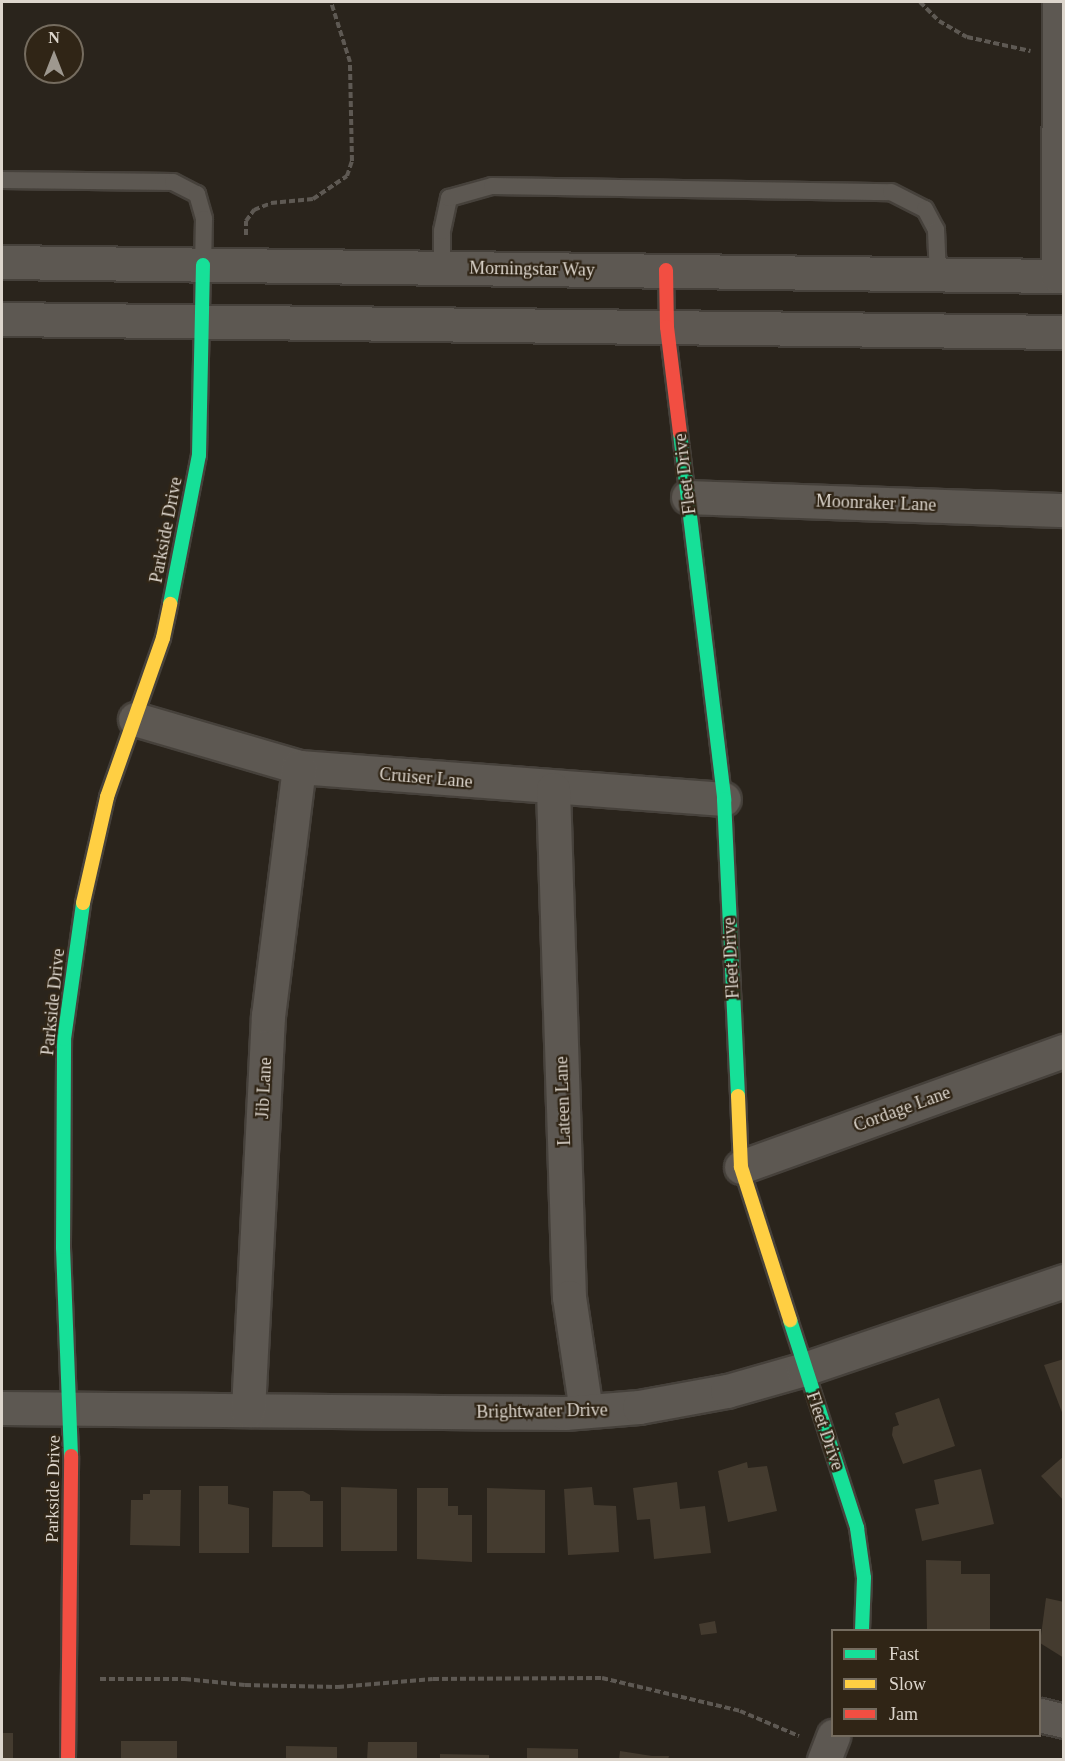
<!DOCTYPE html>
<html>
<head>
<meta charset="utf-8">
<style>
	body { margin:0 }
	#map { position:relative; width:1065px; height:1761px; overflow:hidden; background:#2a241c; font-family:Georgia,serif }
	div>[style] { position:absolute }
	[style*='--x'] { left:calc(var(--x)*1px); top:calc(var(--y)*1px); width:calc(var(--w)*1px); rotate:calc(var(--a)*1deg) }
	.building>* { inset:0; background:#443b2f }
	.path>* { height:4px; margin-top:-2px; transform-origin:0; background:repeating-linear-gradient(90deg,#5e5953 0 6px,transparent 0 9px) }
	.roads { filter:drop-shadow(2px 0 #46413b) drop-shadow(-2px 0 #46413b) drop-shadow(0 2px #46413b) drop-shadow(0 -2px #46413b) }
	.lane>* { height:16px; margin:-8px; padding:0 8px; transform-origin:8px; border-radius:8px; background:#5d5852 }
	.street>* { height:33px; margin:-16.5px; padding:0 16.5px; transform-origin:16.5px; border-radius:16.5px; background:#5d5852 }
	.fast>* { height:14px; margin:-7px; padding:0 7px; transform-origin:7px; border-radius:7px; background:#16e098 }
	.slow>* { height:14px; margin:-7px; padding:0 7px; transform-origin:7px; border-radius:7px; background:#ffcf43 }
	.jam>* { height:14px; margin:-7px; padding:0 7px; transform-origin:7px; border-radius:7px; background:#f24e42 }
	span { translate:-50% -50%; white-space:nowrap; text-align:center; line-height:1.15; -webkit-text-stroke:4.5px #302516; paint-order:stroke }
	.street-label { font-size:18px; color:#ddd6cd }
	.frame { position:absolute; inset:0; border:3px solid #ddd6cd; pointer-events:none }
	.legend { position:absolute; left:831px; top:1629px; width:210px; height:108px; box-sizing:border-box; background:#302516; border:2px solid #756c5f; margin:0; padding:8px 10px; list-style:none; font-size:18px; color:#ddd6cd }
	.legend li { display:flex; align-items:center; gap:12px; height:30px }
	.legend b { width:30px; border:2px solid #756c5f }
	.north { position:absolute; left:24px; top:24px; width:60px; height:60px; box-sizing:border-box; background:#302516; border:2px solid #756c5f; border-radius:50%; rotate:0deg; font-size:16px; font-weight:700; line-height:24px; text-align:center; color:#ddd6cd }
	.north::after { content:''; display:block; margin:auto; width:21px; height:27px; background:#9e988f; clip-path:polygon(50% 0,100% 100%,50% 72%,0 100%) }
</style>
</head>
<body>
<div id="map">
	<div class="building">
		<div style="clip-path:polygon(1064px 1359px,1064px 1415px,1063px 1415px,1044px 1365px)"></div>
		<div style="clip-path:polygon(939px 1398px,955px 1446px,903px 1464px,892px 1435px,893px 1427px,899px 1425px,895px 1413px)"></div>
		<div style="clip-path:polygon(1064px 1456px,1064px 1501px,1041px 1476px)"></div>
		<div style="clip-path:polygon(747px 1462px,748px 1468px,767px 1466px,777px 1511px,728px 1522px,718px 1471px)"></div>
		<div style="clip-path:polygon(981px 1469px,994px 1524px,922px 1541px,915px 1509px,939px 1504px,934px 1480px)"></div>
		<div style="clip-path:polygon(677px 1482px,680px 1509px,705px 1506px,711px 1553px,654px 1559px,650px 1519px,637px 1520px,633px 1488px)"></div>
		<div style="clip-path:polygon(199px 1486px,228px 1486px,228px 1504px,249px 1508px,249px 1553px,199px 1553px)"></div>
		<div style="clip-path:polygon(341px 1487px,397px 1489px,397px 1551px,341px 1551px)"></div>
		<div style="clip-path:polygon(592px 1487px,594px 1505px,616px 1506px,619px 1552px,568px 1555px,564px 1489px)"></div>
		<div style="clip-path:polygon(417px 1488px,448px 1488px,448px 1506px,458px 1506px,458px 1515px,472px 1515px,472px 1562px,417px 1559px)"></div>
		<div style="clip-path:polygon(487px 1488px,545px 1490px,545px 1553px,487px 1553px)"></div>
		<div style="clip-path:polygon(150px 1490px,181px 1490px,180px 1546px,130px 1545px,131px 1500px,143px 1500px,143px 1494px,150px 1494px)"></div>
		<div style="clip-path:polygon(273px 1491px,303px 1491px,310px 1495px,310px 1501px,323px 1501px,323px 1547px,272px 1547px)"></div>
		<div style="clip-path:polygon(926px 1560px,961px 1561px,961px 1574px,990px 1574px,990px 1630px,927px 1630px)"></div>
		<div style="clip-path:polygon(1046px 1598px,1064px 1602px,1064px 1658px,1040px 1643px)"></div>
		<div style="clip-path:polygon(715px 1621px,717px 1633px,701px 1635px,699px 1624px)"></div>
		<div style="clip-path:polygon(2px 1733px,13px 1733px,13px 1760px,2px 1760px)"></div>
		<div style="clip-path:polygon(121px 1741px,177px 1741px,177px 1760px,121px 1760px)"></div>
		<div style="clip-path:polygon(368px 1742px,417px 1742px,417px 1760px,367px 1760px)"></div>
		<div style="clip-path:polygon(286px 1746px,337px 1747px,337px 1760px,286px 1760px)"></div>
		<div style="clip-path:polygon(527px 1748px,578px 1749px,578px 1760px,527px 1760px)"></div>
		<div style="clip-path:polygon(620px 1751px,652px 1756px,669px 1756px,668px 1760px,619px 1760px)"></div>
		<div style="clip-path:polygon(440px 1754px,489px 1755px,489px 1760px,440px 1760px)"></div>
	</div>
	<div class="path">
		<div style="--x:920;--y:2;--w:27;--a:45"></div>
		<div style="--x:939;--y:21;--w:32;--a:30"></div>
		<div style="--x:967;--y:37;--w:65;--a:12.5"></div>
		<div style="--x:246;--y:235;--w:14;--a:-90"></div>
		<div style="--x:246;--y:221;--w:14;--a:-54"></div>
		<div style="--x:254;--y:210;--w:18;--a:-22"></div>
		<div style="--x:271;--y:203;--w:42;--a:-5.4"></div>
		<div style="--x:313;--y:199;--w:41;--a:-34.1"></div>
		<div style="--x:347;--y:176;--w:16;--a:-72"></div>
		<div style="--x:352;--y:161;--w:99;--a:-91.2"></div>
		<div style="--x:350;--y:62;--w:63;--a:-107.6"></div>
		<div style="--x:100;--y:1679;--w:85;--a:0"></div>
		<div style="--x:185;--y:1679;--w:60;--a:5.7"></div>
		<div style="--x:245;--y:1685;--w:93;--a:1.2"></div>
		<div style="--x:338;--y:1687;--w:95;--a:-4.8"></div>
		<div style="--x:433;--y:1679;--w:169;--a:-0.3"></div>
		<div style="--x:602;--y:1678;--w:142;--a:13.4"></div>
		<div style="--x:740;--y:1711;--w:64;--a:23"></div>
	</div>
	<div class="roads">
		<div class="lane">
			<div style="--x:2;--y:180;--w:171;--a:0.7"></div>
			<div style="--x:173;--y:182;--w:27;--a:27"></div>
			<div style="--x:197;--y:194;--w:26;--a:74"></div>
			<div style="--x:204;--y:219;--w:46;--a:91.2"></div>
			<div style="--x:442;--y:268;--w:37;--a:-90"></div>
			<div style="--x:442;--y:231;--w:34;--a:-78"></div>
			<div style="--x:449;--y:198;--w:45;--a:-15.6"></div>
			<div style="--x:492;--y:186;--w:399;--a:0.9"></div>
			<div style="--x:891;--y:192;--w:38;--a:27"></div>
			<div style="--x:925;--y:209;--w:24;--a:62"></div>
			<div style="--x:936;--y:230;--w:45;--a:87.5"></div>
		</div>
		<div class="street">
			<div style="--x:2;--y:262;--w:1062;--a:0.76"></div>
			<div style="--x:1058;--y:276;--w:274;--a:-89.8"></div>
			<div style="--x:2;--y:319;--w:1062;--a:0.7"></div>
			<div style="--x:688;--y:497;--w:376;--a:2"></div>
			<div style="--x:135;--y:719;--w:171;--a:16.3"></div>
			<div style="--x:299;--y:767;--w:426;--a:4.3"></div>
			<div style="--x:553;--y:789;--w:508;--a:88.2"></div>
			<div style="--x:569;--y:1297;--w:115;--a:81.5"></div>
			<div style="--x:741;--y:1167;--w:343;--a:-19.8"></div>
			<div style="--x:2;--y:1408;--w:563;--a:0.51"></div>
			<div style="--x:565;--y:1413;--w:74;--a:-4.6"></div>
			<div style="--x:639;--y:1407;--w:89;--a:-10.3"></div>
			<div style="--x:727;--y:1391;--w:80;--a:-15.9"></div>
			<div style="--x:804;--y:1369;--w:274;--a:-18.7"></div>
			<div style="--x:248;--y:1410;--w:395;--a:-87.1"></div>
			<div style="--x:268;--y:1016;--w:251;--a:-82.9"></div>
			<div style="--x:1040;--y:1715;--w:25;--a:14"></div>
			<div style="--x:824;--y:1760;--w:26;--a:-69"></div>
		</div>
		<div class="fast">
			<div style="--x:680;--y:433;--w:369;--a:83.1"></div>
			<div style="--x:724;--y:799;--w:297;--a:87.3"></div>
			<div style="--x:170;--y:604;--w:152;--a:-79"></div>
			<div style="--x:199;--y:455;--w:190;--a:-88.8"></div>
			<div style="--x:790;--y:1320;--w:219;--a:72.1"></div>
			<div style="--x:857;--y:1528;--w:50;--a:82"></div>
			<div style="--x:864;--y:1578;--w:52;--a:92.2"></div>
			<div style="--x:71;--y:1456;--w:209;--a:-92.2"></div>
			<div style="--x:63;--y:1247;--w:208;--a:-89.7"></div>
			<div style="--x:64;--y:1039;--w:137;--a:-82"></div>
		</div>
		<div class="slow">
			<div style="--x:83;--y:903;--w:109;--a:-77.2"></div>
			<div style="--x:107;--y:797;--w:169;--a:-70.6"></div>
			<div style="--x:163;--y:638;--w:35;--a:-78"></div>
			<div style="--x:738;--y:1096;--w:71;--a:87.6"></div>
			<div style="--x:741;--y:1167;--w:161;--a:72.2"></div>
		</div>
		<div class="jam">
			<div style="--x:666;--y:270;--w:57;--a:89"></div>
			<div style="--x:667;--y:327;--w:107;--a:83"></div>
			<div style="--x:68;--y:1760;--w:304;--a:-89.4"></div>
		</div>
	</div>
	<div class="street-label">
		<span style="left:532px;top:269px;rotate:1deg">Morningstar Way</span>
		<span style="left:685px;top:474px;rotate:-97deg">Fleet Drive</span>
		<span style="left:876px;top:503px;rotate:2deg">Moonraker Lane</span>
		<span style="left:166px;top:530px;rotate:-79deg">Parkside Drive</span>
		<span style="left:426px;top:778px;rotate:5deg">Cruiser Lane</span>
		<span style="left:731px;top:958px;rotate:-93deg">Fleet Drive</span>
		<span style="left:53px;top:1002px;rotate:-84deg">Parkside Drive</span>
		<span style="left:264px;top:1088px;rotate:-87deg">Jib Lane</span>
		<span style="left:563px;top:1101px;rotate:-92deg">Lateen Lane</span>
		<span style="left:902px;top:1109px;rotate:-20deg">Cordage Lane</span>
		<span style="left:542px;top:1411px;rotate:-1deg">Brightwater Drive</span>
		<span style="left:825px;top:1431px;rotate:71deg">Fleet Drive</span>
		<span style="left:53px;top:1489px;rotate:-89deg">Parkside Drive</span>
	</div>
	<div class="frame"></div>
	<ul class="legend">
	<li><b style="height:8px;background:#16e098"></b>Fast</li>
	<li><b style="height:8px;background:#ffcf43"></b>Slow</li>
	<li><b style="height:8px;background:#f24e42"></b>Jam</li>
	</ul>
	<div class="north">N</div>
</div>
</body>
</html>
